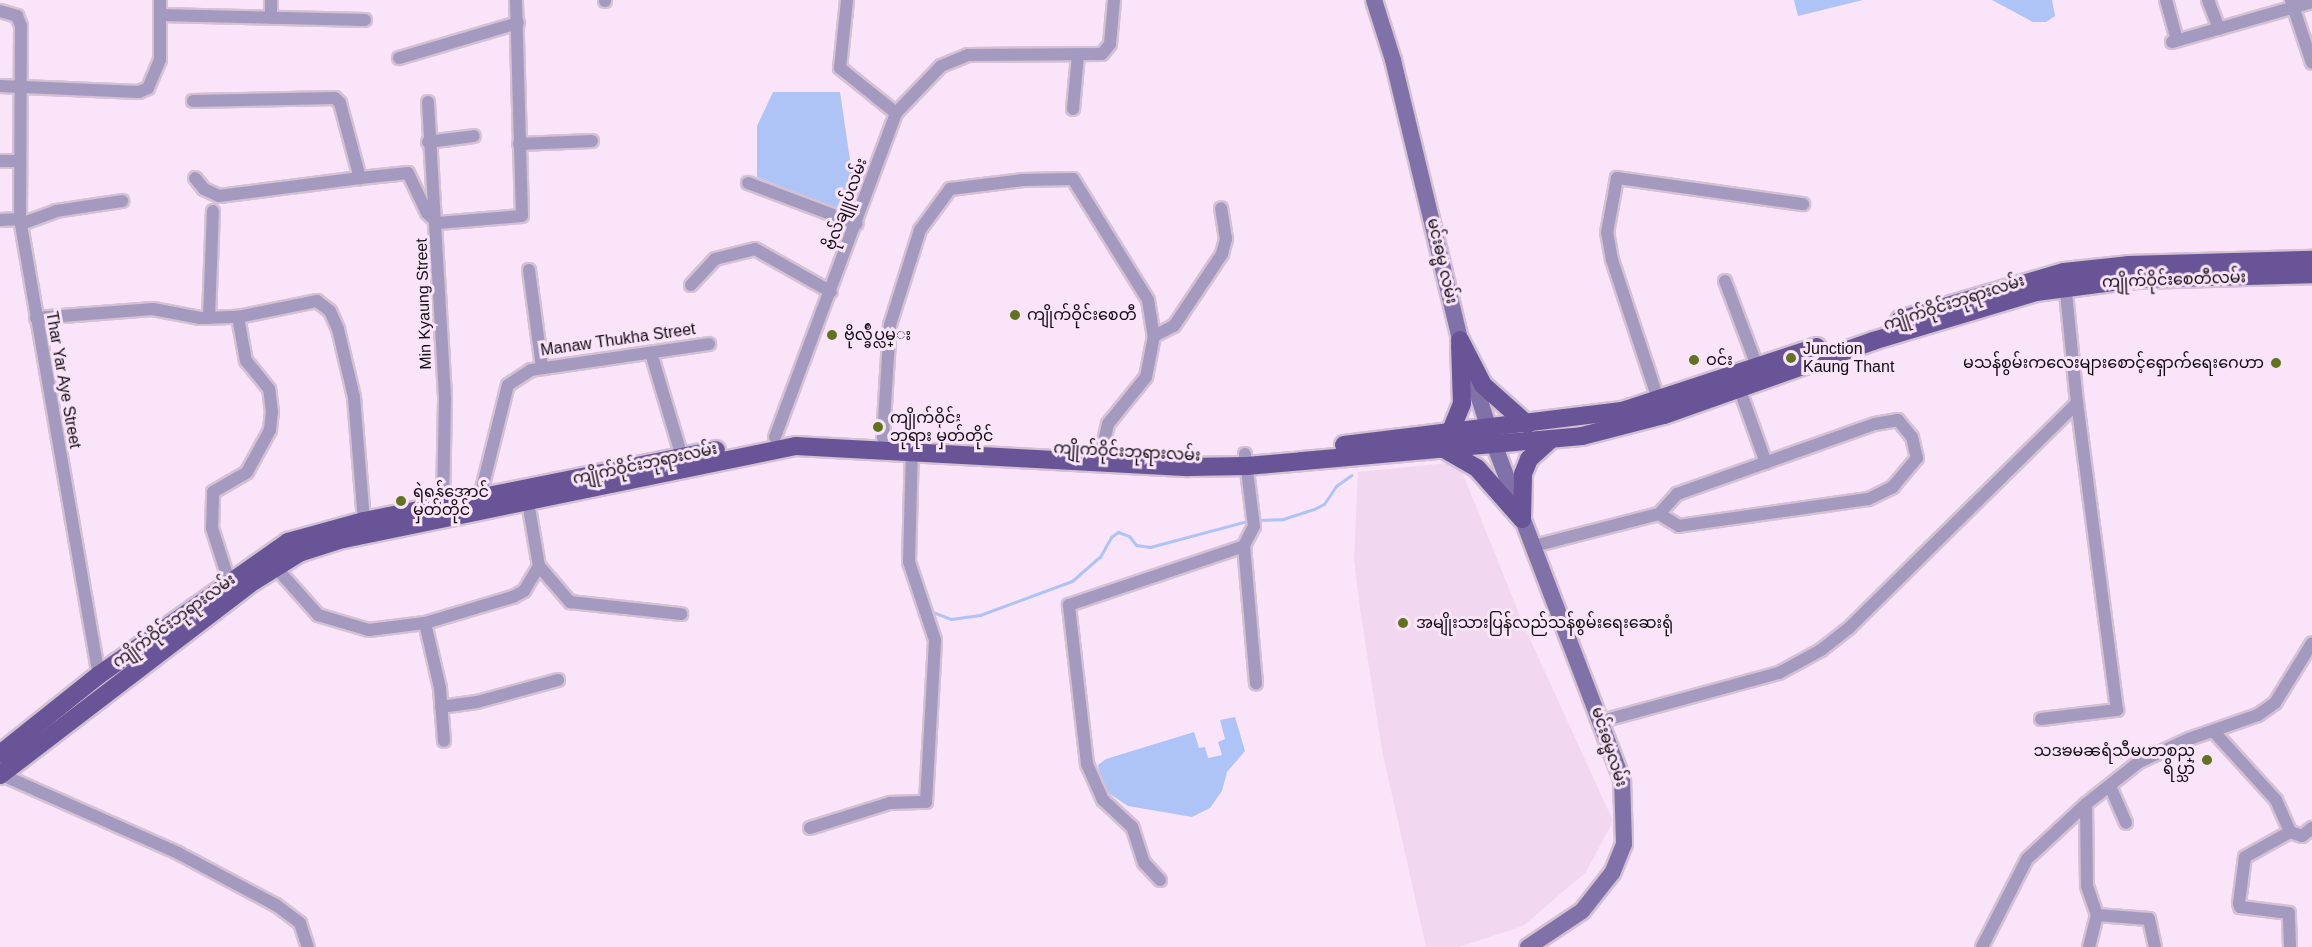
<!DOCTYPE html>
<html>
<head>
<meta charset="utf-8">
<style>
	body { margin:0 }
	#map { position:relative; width:2312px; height:947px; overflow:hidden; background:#fae4f9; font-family:Arial,"Noto Sans Myanmar",sans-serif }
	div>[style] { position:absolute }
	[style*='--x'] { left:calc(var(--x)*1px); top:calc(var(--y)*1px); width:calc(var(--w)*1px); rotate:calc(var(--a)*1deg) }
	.built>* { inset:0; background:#f2d7f1 }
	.water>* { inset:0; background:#aec4f6 }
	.stream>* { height:3px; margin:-1.5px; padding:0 1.5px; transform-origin:1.5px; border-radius:1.5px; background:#aec4f6 }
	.roads { filter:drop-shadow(2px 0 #d5c1d4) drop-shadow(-2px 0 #d5c1d4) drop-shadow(0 2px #d5c1d4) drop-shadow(0 -2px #d5c1d4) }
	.minor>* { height:12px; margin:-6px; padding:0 6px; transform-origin:6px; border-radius:6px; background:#a49ac0 }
	.secondary>* { height:16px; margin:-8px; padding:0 8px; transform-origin:8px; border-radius:8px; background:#8171a9 }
	.primary>* { height:18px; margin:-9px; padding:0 9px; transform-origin:9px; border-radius:9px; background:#695497 }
	.dots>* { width:16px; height:16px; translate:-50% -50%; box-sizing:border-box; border:3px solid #fae4f9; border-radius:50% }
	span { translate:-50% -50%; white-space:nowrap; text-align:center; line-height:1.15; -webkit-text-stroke:6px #fae4f9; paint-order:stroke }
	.street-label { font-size:16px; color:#110a11 }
	.poi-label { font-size:16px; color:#110a11 }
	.left { translate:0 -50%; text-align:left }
	.right { translate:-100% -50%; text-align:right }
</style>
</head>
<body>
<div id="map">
	<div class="built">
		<div style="clip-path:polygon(1458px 462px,1524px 626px,1613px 821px,1586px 872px,1523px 926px,1459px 947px,1426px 947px,1382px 750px,1360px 609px,1354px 559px,1358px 472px)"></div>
	</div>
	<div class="water">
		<div style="clip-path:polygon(1794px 0,1863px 0,1798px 16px)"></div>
		<div style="clip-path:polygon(1992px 0,2052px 0,2055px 16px,2046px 22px,2033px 22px)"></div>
		<div style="clip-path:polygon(773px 92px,840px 92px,854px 187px,837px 209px,757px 177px,757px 126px)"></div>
		<div style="clip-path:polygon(1235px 717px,1245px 751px,1227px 772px,1222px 791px,1210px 808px,1192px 817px,1128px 806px,1104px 790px,1098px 765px,1106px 759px,1194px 732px,1199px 748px,1205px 747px,1208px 758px,1222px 755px,1218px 742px,1225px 739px,1220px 720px)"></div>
	</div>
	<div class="stream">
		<div style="--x:1258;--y:520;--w:25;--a:-2"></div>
		<div style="--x:1283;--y:519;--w:33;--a:-18"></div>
		<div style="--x:1314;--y:509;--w:11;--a:-27"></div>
		<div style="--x:1324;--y:504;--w:22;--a:-56"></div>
		<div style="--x:1336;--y:486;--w:19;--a:-35"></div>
		<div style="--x:930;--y:611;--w:22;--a:21"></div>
		<div style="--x:951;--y:619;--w:29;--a:-8"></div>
		<div style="--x:980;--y:615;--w:98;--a:-20.3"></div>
		<div style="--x:1072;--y:581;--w:37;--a:-41"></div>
		<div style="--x:1100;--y:557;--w:23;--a:-61"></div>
		<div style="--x:1111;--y:537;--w:9;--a:-36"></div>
		<div style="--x:1118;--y:532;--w:12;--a:20"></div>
		<div style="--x:1129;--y:536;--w:11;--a:52"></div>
		<div style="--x:1136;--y:545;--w:14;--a:8"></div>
		<div style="--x:1150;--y:547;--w:105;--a:-15"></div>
	</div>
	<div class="roads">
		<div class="minor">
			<div style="--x:271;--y:0;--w:18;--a:90"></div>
			<div style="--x:2166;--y:0;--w:41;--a:74.6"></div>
			<div style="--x:2208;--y:0;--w:31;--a:69"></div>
			<div style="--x:2291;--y:0;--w:66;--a:71.6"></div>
			<div style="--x:605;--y:1;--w:1;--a:-90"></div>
			<div style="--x:0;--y:11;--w:18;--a:16"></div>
			<div style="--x:17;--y:16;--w:11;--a:68"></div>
			<div style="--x:21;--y:26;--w:193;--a:90.3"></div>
			<div style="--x:20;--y:219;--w:463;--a:80.2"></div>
			<div style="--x:161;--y:15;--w:204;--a:1.4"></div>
			<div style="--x:2172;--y:42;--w:146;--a:-15.9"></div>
			<div style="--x:399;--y:58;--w:124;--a:-16.4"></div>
			<div style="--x:0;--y:86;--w:139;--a:2.5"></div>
			<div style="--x:139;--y:92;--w:10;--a:-24"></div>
			<div style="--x:148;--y:88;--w:30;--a:-67"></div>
			<div style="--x:160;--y:60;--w:60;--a:-90"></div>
			<div style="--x:193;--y:101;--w:142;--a:-1.2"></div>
			<div style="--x:335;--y:98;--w:7;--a:45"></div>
			<div style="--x:340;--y:103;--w:78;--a:75.1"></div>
			<div style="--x:360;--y:178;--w:142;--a:172.7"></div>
			<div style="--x:219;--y:196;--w:17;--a:-155"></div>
			<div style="--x:204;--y:189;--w:14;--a:-129"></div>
			<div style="--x:428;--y:102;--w:297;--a:86.7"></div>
			<div style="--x:445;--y:399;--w:105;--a:91.1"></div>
			<div style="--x:1073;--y:109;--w:54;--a:-84.7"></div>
			<div style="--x:896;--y:113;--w:65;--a:-46.2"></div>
			<div style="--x:941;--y:66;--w:29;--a:-22"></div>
			<div style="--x:968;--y:55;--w:134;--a:-0.4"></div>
			<div style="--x:1102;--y:54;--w:13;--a:-51"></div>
			<div style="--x:1110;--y:44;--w:44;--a:-84.8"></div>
			<div style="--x:428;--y:142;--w:46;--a:-7.4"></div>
			<div style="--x:519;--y:144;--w:73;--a:-2.4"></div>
			<div style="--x:0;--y:161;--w:19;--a:0"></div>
			<div style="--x:360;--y:178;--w:48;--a:-5.9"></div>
			<div style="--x:408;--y:173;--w:44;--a:64.6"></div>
			<div style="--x:427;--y:213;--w:15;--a:42"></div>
			<div style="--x:438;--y:223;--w:84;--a:-4.8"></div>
			<div style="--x:522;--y:216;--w:216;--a:-91.6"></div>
			<div style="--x:748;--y:183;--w:116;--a:20.6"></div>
			<div style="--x:0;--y:220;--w:20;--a:-3"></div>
			<div style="--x:21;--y:224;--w:37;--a:-20"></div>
			<div style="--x:56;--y:211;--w:67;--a:-8.6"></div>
			<div style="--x:529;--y:270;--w:98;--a:82.4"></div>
			<div style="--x:1725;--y:281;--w:91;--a:69.4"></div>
			<div style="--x:691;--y:285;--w:35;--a:-47"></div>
			<div style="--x:715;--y:259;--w:41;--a:-14"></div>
			<div style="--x:755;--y:249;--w:87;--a:29.5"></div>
			<div style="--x:36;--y:318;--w:117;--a:-4.4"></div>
			<div style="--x:153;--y:309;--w:48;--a:10.8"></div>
			<div style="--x:200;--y:318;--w:38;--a:-2"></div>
			<div style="--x:238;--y:317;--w:81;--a:-11.4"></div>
			<div style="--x:317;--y:301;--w:16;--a:38"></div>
			<div style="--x:330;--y:311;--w:20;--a:66"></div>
			<div style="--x:338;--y:329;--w:70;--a:76.8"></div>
			<div style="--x:354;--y:397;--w:124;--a:85.4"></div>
			<div style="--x:209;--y:318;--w:107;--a:-87.9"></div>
			<div style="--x:1154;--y:336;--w:22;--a:-27"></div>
			<div style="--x:1174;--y:326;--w:87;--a:-56.3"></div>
			<div style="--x:1222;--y:254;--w:16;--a:-75"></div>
			<div style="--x:1226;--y:239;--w:31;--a:-99"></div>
			<div style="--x:651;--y:353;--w:109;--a:73.4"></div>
			<div style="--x:1737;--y:382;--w:86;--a:70.3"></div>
			<div style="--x:1660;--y:405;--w:153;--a:-108.3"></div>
			<div style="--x:1612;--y:260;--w:27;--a:-100"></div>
			<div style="--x:1607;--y:233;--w:56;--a:-79.7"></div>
			<div style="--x:1617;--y:178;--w:188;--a:8"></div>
			<div style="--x:775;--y:437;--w:346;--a:-69.5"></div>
			<div style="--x:896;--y:113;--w:72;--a:-141.2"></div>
			<div style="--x:840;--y:68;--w:68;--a:-84.1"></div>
			<div style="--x:883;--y:438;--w:113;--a:-86.5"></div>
			<div style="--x:890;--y:325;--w:100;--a:-72.5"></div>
			<div style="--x:920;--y:230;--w:51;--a:-53.8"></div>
			<div style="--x:950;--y:189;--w:74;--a:-7"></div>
			<div style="--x:1023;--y:180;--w:50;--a:-1.1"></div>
			<div style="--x:1073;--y:179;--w:142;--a:58.2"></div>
			<div style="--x:1148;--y:300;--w:36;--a:81"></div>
			<div style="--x:1154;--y:336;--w:42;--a:101"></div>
			<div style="--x:1146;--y:377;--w:60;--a:129"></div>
			<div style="--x:1108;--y:424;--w:28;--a:103"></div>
			<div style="--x:1245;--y:454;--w:73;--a:82.9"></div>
			<div style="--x:1254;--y:526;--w:22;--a:117"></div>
			<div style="--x:1244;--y:546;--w:138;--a:85"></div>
			<div style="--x:527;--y:496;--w:71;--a:80.3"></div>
			<div style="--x:539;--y:566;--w:48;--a:49.3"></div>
			<div style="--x:570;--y:602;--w:112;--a:6.2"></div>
			<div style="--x:480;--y:497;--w:115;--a:-76"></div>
			<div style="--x:508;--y:385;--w:27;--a:-33"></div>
			<div style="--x:531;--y:370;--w:180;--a:-8.3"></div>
			<div style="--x:1534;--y:546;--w:129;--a:-14.4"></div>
			<div style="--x:1659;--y:514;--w:27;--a:-48"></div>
			<div style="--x:1677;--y:494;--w:210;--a:-19.5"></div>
			<div style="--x:1875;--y:424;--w:23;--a:-10"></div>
			<div style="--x:1898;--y:420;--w:22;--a:51"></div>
			<div style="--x:1912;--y:437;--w:22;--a:77"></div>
			<div style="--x:1917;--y:458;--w:38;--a:130"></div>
			<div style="--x:1893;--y:487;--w:28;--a:154"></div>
			<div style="--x:1868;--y:499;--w:191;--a:171.9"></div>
			<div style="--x:1679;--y:526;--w:23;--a:-149"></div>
			<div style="--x:271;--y:562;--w:71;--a:48.4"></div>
			<div style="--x:318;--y:615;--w:53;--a:16.4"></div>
			<div style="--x:369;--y:630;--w:56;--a:-7.1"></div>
			<div style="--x:425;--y:623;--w:92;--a:-16.5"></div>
			<div style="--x:513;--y:597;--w:13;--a:-29"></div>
			<div style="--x:524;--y:591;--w:29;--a:-59"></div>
			<div style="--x:229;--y:581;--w:56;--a:-107.8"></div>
			<div style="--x:212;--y:528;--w:36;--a:-88"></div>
			<div style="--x:213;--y:492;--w:39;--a:-30"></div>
			<div style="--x:247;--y:472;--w:48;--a:-61.3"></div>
			<div style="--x:270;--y:430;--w:18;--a:-84"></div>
			<div style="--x:272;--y:412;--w:23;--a:-97"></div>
			<div style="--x:269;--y:389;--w:36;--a:-129"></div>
			<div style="--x:246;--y:361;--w:45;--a:-100.3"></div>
			<div style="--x:425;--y:623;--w:67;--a:77"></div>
			<div style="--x:440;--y:688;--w:53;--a:85.7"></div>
			<div style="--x:441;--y:707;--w:36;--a:-8"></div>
			<div style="--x:477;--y:702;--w:84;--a:-15.2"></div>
			<div style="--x:2041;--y:719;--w:77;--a:-6.8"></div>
			<div style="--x:2117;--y:710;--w:310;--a:-97.4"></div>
			<div style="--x:2077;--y:403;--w:121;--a:-95.7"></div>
			<div style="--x:1602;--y:721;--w:183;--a:-15.2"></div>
			<div style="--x:1779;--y:673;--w:48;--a:-28.7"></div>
			<div style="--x:1821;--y:650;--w:36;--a:-38"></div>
			<div style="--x:1849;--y:628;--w:320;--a:-44.6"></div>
			<div style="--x:2214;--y:732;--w:92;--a:47.6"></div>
			<div style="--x:2276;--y:800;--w:35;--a:66"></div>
			<div style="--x:2290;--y:832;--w:13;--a:18"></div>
			<div style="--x:2302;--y:836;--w:13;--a:-39"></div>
			<div style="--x:0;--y:774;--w:195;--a:23.9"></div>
			<div style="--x:178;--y:853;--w:111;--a:28"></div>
			<div style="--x:276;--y:905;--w:30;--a:37"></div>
			<div style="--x:300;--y:923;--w:25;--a:72"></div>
			<div style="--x:2110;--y:786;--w:40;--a:66.6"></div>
			<div style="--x:2086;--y:804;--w:82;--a:89.3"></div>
			<div style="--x:2087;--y:886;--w:31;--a:71"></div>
			<div style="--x:2097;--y:915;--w:33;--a:104"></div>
			<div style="--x:810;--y:828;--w:84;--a:-17.4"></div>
			<div style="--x:890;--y:803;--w:36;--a:-2"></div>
			<div style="--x:926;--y:802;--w:162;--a:-86.8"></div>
			<div style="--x:935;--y:640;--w:82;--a:-108.4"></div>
			<div style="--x:909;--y:562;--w:111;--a:-88.5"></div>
			<div style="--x:1160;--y:880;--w:23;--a:-133"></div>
			<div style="--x:1144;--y:863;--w:38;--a:-108"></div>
			<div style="--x:1132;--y:827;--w:40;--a:-137"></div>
			<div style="--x:1103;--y:800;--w:39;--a:-114"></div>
			<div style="--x:1087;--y:764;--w:160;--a:-96.5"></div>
			<div style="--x:1069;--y:605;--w:185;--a:-18.6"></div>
			<div style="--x:2097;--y:915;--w:52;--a:4.4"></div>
			<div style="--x:2149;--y:919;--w:29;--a:78"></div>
			<div style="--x:1982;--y:947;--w:99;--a:-62.9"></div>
			<div style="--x:2027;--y:859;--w:81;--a:-43"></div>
			<div style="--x:2086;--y:804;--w:68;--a:-38.4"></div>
			<div style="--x:2139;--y:762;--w:55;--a:-24.7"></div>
			<div style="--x:2189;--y:739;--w:73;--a:-19.2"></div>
			<div style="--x:2258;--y:715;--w:21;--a:-35"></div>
			<div style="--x:2275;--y:703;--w:70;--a:-58.3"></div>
			<div style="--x:2290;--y:947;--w:34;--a:-92"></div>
			<div style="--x:2289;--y:913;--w:49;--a:-173"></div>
			<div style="--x:2240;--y:907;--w:4;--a:-104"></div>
			<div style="--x:2239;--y:903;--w:46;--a:-82.6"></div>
			<div style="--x:2245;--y:857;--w:51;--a:-29.1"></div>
		</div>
		<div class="secondary">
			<div style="--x:1374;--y:0;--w:63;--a:72.4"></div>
			<div style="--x:1393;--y:60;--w:288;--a:76.5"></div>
			<div style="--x:1460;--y:340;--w:109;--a:71.9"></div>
			<div style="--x:1494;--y:444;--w:359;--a:69.1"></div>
			<div style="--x:1622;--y:779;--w:65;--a:88.2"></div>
			<div style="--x:1624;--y:844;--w:31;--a:112"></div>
			<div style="--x:1612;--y:873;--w:48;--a:128.3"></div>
			<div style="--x:1582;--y:911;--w:65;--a:146.3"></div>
		</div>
		<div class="primary">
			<div style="--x:1900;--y:320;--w:171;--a:-16.3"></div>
			<div style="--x:2064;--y:272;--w:64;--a:-6.2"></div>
			<div style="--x:2128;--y:265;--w:184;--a:-1.6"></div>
			<div style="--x:1460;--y:340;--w:51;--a:62.9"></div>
			<div style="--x:1483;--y:385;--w:59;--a:41.6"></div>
			<div style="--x:1450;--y:433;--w:31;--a:-68"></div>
			<div style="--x:1462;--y:404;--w:59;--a:-91.9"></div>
			<div style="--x:1344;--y:445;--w:280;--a:-7"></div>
			<div style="--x:1622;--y:411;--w:205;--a:-18.2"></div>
			<div style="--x:1444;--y:449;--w:38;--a:30"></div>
			<div style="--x:1477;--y:468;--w:68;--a:48.6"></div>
			<div style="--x:1522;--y:519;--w:45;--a:-88.7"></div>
			<div style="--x:1523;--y:474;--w:16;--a:-68"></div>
			<div style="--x:1529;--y:459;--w:30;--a:-42"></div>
			<div style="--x:0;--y:754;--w:127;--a:-38.6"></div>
			<div style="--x:99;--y:675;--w:231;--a:-35.1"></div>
			<div style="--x:288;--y:542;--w:79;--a:-15.4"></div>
			<div style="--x:364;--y:521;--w:359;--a:-11.4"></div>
			<div style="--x:0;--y:775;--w:320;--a:-37.4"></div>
			<div style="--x:254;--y:581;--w:53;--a:-31.9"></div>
			<div style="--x:299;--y:553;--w:46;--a:-17.7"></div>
			<div style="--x:343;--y:539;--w:462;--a:-11.6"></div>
			<div style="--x:796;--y:446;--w:393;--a:3.1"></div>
			<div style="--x:1188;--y:467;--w:59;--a:-1"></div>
			<div style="--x:1247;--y:466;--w:336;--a:-5.1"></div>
			<div style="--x:1582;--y:436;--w:85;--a:-14.4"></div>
			<div style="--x:1664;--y:415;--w:222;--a:-19.5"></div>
			<div style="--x:1873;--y:341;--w:170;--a:-16.7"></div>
			<div style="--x:2036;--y:292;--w:103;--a:-7.3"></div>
			<div style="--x:2138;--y:279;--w:174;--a:-1.6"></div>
		</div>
	</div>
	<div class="dots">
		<div style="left:1015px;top:315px;background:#627320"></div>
		<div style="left:832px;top:335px;background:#627320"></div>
		<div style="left:1791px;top:358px;background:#627320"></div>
		<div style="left:1694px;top:360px;background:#627320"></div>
		<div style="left:2276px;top:363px;background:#627320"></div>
		<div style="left:878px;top:427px;background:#627320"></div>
		<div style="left:401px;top:501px;background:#627320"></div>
		<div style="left:1403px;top:623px;background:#627320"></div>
		<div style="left:2207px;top:760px;background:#627320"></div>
	</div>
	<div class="street-label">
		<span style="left:846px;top:204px;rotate:-70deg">ဗိုလ်ချူပ်လမ်း</span>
		<span style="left:1442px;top:261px;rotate:77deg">မင်းဓမ္မ လမ်း</span>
		<span style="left:2174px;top:280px;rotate:-2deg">ကျိုက်ဝိုင်းစေတီလမ်း</span>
		<span style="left:1954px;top:303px;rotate:-18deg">ကျိုက်ဝိုင်းဘုရားလမ်း</span>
		<span style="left:424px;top:304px;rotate:-92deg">Min Kyaung Street</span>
		<span style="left:618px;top:340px;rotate:-8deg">Manaw Thukha Street</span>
		<span style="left:63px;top:380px;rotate:80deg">Thar Yar Aye Street</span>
		<span style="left:1127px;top:452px;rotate:3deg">ကျိုက်ဝိုင်းဘုရားလမ်း</span>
		<span style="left:645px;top:464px;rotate:-12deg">ကျိုက်ဝိုင်းဘုရားလမ်း</span>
		<span style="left:174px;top:621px;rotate:-36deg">ကျိုက်ဝိုင်းဘုရားလမ်း</span>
		<span style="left:1609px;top:747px;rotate:72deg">မင်းဓမ္မလမ်း</span>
	</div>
	<div class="poi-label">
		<span class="left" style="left:1027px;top:315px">ကျိုက်ဝိုင်းစေတီ</span>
		<span class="left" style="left:844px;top:335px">ဗိုလ္ခ်ဳပ္လမ္း</span>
		<span class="left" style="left:1803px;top:358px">Junction<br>Kaung Thant</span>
		<span class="left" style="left:1706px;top:360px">ဝင်း</span>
		<span class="right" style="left:2264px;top:363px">မသန်စွမ်းကလေးများစောင့်ရှောက်ရေးဂေဟာ</span>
		<span class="left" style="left:890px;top:427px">ကျိုက်ဝိုင်း<br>ဘုရား မှတ်တိုင်</span>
		<span class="left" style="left:413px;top:501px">ရဲရန်အောင်<br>မှတ်တိုင်</span>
		<span class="left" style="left:1416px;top:623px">အမျိုးသားပြန်လည်သန်စွမ်းရေးဆေးရုံ</span>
		<span class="right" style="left:2195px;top:760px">သဒၶမၼရံသီမဟာစည္<br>ရိပ္သာ</span>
	</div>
</div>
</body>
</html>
